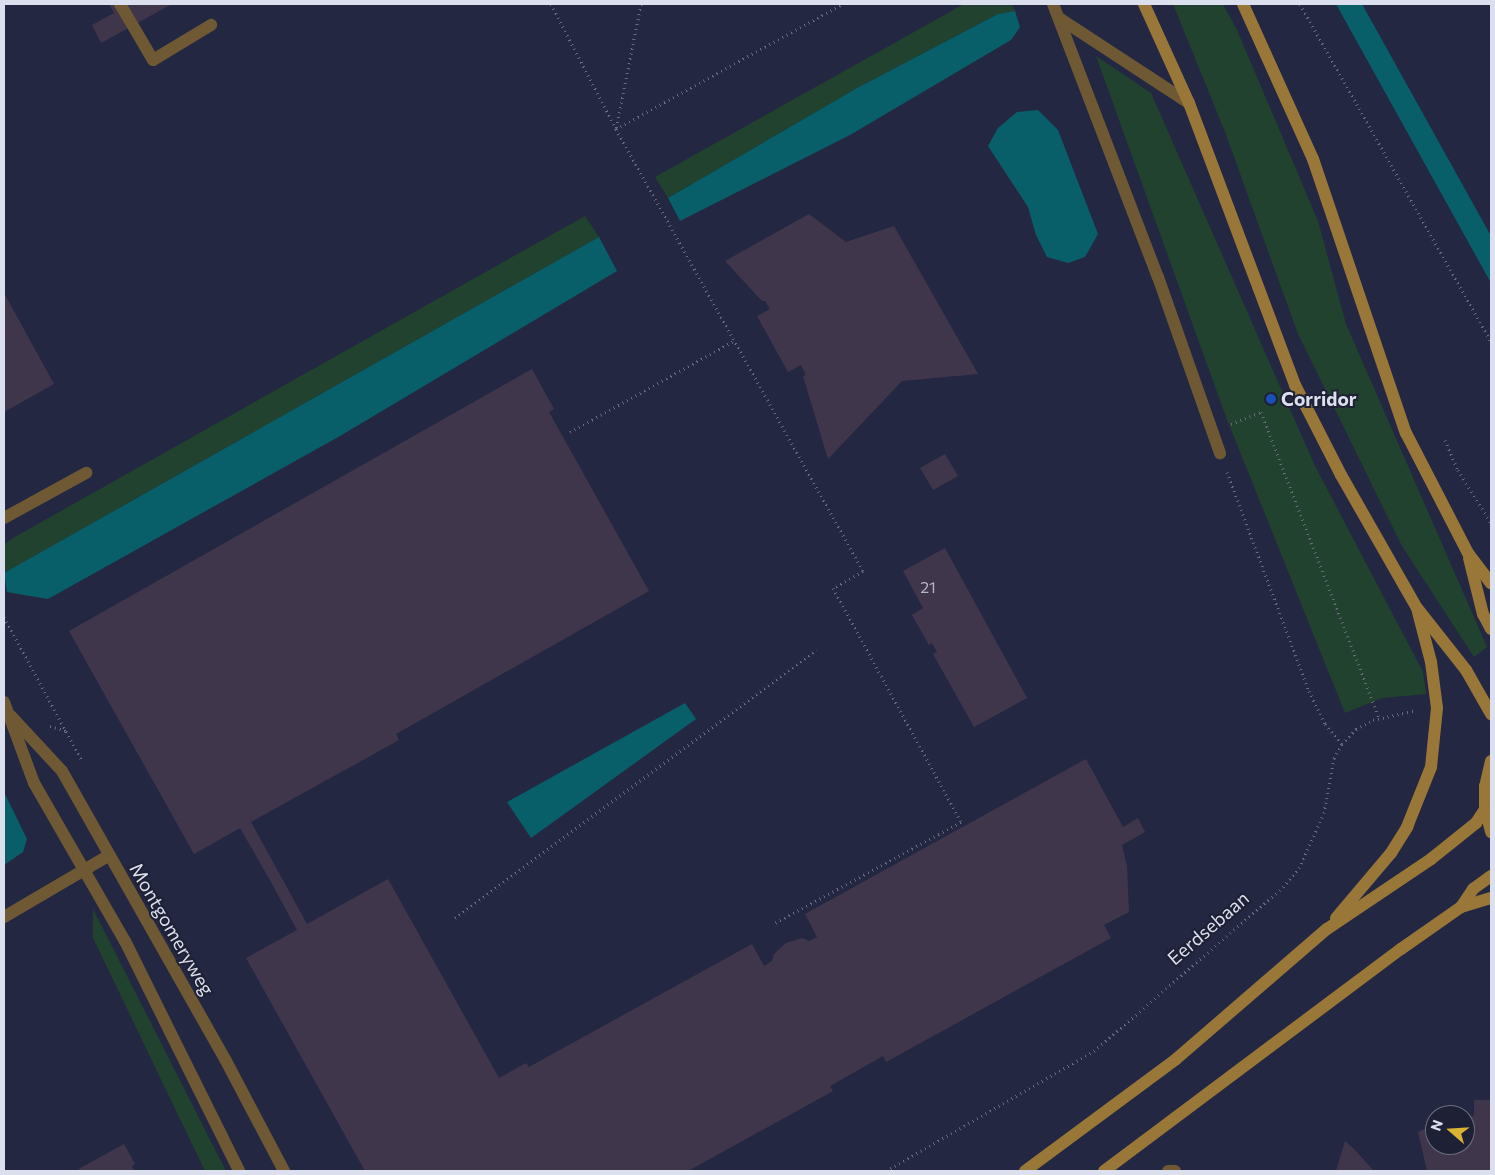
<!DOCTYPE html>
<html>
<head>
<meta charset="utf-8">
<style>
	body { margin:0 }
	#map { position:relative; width:1495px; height:1175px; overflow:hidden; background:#1e2135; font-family:Commissioner,sans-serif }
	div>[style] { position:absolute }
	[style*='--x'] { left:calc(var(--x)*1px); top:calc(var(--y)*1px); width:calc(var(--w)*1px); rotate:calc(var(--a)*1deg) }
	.built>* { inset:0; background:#242742 }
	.green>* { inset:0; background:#21422f }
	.water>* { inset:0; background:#085f69 }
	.building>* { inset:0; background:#40364c }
	.path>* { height:3px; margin-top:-1.5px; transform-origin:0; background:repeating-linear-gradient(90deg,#686b7d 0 1px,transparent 0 5px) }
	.service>* { height:12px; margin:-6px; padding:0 6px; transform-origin:6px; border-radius:6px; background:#6e5934 }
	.minor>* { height:12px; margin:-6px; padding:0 6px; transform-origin:6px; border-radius:6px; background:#6e5934 }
	.tertiary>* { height:12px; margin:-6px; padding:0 6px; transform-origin:6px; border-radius:6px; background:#6e5934 }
	.secondary>* { height:12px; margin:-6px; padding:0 6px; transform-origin:6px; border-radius:6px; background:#997739 }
	.dots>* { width:14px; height:14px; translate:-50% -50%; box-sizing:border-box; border:2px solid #1e2135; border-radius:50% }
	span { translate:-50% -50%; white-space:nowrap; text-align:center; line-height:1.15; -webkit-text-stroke:4px #1e2135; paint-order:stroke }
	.number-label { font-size:16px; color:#b5b5c5 }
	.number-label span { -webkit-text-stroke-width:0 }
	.poi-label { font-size:19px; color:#dcdfed; font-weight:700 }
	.left { translate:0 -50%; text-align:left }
	.street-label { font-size:19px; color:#dcdfed }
	.frame { position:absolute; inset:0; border:5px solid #dcdfed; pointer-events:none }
	.north { position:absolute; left:1425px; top:1105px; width:50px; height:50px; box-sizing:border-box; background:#1e2135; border:1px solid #6a6d7f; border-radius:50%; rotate:289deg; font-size:14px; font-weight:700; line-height:20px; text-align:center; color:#dcdfed }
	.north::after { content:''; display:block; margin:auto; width:18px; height:22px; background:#dab333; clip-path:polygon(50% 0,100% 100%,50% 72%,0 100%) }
</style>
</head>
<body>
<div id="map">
	<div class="built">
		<div style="clip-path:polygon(evenodd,4px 4px,1491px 4px,1491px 1171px,4px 1171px,4px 4px,1435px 1115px,1465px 1115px,1465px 1145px,1435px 1145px,1435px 1115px)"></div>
	</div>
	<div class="green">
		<div style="clip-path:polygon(964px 4px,1012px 4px,1015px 11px,998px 14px,857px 88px,668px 198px,655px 177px)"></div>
		<div style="clip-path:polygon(1173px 4px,1223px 4px,1237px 30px,1318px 221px,1346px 324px,1487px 647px,1474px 657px,1402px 546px,1298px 334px,1225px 132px)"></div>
		<div style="clip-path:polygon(1096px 56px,1151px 93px,1315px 466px,1423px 672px,1426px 694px,1382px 698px,1345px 713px,1226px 417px)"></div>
		<div style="clip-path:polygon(585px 216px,599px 237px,4px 573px,4px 545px,13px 538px)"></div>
		<div style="clip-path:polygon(93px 909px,226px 1171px,205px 1171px,93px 938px)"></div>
	</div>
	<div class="water">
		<div style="clip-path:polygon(1336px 4px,1362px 4px,1491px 236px,1491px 283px)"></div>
		<div style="clip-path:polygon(1015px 11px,1020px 27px,1011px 40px,850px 135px,680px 221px,668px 198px,857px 88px,998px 14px)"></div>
		<div style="clip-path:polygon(1038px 110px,1058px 130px,1098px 234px,1085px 257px,1068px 263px,1047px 257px,1036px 235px,1028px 207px,988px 146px,998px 128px,1017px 112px)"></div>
		<div style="clip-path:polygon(599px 237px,617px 271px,340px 436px,48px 599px,7px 592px,4px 573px)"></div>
		<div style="clip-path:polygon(685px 703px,696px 719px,531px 838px,507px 802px)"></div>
		<div style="clip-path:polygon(4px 792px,27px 839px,23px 852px,4px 865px)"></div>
	</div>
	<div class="building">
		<div style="clip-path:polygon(109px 4px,172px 4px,101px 43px,92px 25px,114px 13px)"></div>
		<div style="clip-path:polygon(809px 214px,846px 242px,894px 226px,978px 374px,902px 381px,828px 459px,803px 376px,806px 375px,801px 365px,788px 372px,757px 316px,770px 309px,765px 301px,762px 301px,725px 261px)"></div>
		<div style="clip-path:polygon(4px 293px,54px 384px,4px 412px)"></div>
		<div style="clip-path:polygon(532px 369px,554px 409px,549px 412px,649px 591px,396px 734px,399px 740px,251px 822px,307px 924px,388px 879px,499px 1078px,526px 1063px,529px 1067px,752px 944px,764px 966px,772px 961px,774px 954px,786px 943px,802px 938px,809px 941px,817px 937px,805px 914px,1086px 759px,1123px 827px,1138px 818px,1145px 832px,1122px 845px,1127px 866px,1129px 912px,1104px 925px,1111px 938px,886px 1062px,883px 1056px,830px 1086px,833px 1091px,688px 1171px,365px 1171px,246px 958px,297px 930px,271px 882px,240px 828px,194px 854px,69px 631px)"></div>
		<div style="clip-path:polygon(945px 454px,958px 476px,933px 490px,920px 468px)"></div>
		<div style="clip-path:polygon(945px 548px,1027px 698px,974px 727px,933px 654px,937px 652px,932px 643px,929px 645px,912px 615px,923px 608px,903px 571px)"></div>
		<div style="clip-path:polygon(1474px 1100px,1491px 1100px,1491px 1171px,1427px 1171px,1418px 1132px,1435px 1124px,1435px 1145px,1465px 1145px,1465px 1117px,1474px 1116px)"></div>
		<div style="clip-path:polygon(1345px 1141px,1355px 1150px,1374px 1171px,1336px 1171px)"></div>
		<div style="clip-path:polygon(124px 1144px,135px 1164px,132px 1166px,134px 1171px,75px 1171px)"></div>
	</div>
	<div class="path">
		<div style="--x:551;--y:4;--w:141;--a:62.5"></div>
		<div style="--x:616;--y:129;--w:506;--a:60.8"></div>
		<div style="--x:863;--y:571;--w:34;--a:150"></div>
		<div style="--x:833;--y:588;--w:267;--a:61.3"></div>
		<div style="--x:961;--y:822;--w:212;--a:151.5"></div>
		<div style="--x:641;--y:4;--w:127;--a:101.3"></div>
		<div style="--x:616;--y:129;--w:258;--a:-28.9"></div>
		<div style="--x:1300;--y:4;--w:388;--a:60.5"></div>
		<div style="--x:1231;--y:424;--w:32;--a:-22"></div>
		<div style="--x:1261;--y:412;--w:328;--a:68.9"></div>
		<div style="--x:570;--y:432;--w:189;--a:-29.1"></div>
		<div style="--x:1445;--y:440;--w:33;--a:67"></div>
		<div style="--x:1458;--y:470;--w:62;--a:58.1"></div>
		<div style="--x:1227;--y:472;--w:234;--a:69.5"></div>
		<div style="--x:1309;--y:691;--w:37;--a:64"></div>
		<div style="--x:1325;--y:724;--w:26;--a:50"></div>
		<div style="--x:4;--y:617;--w:162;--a:61.5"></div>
		<div style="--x:50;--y:726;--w:17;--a:17"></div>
		<div style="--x:455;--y:918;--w:450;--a:-36.6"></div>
		<div style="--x:886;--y:1171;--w:240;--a:-30"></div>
		<div style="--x:1094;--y:1051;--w:250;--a:-40.9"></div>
		<div style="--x:1283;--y:887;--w:25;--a:-50"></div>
		<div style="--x:1299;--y:868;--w:60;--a:-65.6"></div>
		<div style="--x:1324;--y:813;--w:56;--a:-79.7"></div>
		<div style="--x:1334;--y:758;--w:16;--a:-60"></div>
		<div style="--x:1342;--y:744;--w:21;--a:-47"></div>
		<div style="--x:1356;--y:729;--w:19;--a:-28"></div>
		<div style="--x:1373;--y:720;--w:45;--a:-12.8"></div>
	</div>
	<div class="service">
		<div style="--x:120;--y:4;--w:65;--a:59.5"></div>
		<div style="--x:153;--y:60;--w:68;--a:-31.1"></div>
	</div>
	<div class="minor">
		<div style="--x:1053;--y:4;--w:292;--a:69"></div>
		<div style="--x:1158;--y:277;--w:187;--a:70.6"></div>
		<div style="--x:1059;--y:18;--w:155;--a:33.2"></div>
		<div style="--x:4;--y:518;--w:94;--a:-28.8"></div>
		<div style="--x:4;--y:917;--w:121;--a:-30.4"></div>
		<div style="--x:1168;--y:1171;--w:7;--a:0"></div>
	</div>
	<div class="tertiary">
		<div style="--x:4;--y:702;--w:86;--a:69.7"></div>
		<div style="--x:34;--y:783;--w:182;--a:60.1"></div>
		<div style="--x:125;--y:941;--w:257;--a:63.6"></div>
		<div style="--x:11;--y:716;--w:75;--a:47.2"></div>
		<div style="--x:62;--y:771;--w:331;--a:60.5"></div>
		<div style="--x:225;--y:1059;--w:127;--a:62.2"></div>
	</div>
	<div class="secondary">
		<div style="--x:1144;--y:4;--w:109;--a:65.6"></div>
		<div style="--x:1189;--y:103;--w:301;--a:69.4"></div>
		<div style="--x:1295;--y:385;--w:101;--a:62.9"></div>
		<div style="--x:1341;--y:475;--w:153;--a:60.3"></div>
		<div style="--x:1417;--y:608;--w:79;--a:51.7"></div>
		<div style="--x:1466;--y:670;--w:51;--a:60.4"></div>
		<div style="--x:1243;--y:4;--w:170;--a:65.7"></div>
		<div style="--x:1313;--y:159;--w:289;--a:71.3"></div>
		<div style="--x:1406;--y:433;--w:135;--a:62.7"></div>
		<div style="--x:1468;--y:553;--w:38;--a:53"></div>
		<div style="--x:1469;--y:558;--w:58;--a:76"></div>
		<div style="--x:1483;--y:614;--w:17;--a:62"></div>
		<div style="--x:1491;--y:761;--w:26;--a:103"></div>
		<div style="--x:1485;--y:786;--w:23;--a:90"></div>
		<div style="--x:1485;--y:809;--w:24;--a:75"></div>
		<div style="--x:1461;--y:907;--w:22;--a:-56"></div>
		<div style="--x:1473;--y:889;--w:22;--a:-36"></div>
		<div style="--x:1336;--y:918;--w:85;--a:-49.8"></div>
		<div style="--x:1391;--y:853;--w:31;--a:-58"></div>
		<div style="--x:1407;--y:827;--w:65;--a:-68.2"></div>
		<div style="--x:1431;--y:767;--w:59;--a:-84.2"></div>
		<div style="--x:1437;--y:708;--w:46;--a:-97.4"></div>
		<div style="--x:1431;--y:662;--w:52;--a:-104.6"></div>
		<div style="--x:1025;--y:1171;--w:187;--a:-36.5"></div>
		<div style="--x:1175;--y:1060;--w:201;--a:-40.8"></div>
		<div style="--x:1327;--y:929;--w:125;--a:-33.9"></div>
		<div style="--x:1431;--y:859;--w:58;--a:-38.7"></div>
		<div style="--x:1476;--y:823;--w:17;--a:-57"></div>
		<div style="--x:1104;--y:1171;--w:371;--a:-36.8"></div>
		<div style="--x:1401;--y:949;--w:73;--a:-35"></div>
		<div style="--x:1461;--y:907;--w:31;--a:-17"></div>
	</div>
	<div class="dots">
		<div style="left:1271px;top:399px;background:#1a4fb4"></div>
	</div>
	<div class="number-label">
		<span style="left:928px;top:587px">21</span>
	</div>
	<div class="poi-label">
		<span class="left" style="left:1281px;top:399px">Corridor</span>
	</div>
	<div class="street-label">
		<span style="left:1208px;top:928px;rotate:-41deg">Eerdsebaan</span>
		<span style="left:172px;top:929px;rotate:60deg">Montgomeryweg</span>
	</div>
	<div class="frame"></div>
	<div class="north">N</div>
</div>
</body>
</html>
